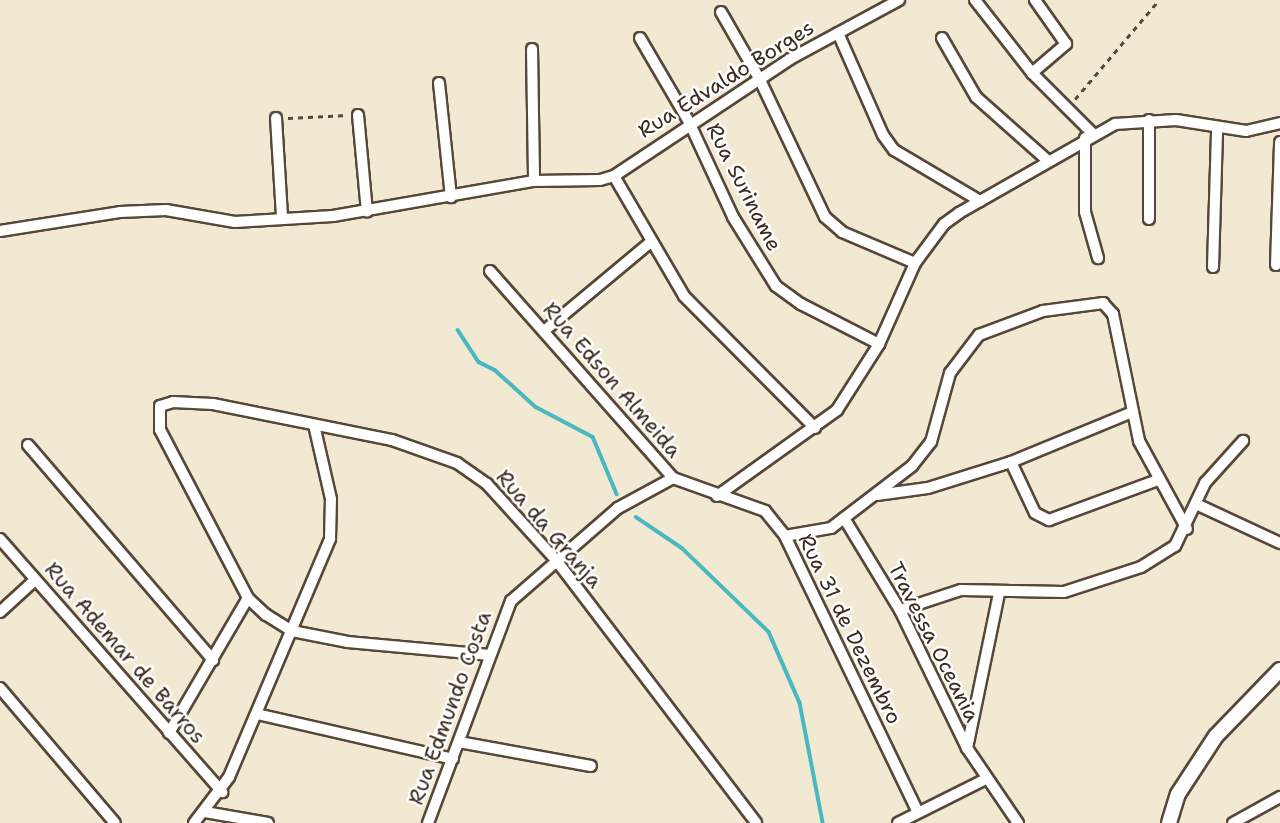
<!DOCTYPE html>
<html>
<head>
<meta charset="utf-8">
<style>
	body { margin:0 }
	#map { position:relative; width:1280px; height:823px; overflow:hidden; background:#f1e9d1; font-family:"Shantell Sans",sans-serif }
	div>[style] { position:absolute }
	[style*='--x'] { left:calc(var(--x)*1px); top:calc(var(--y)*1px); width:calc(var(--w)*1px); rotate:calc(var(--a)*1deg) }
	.stream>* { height:3.5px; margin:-1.75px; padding:0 1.75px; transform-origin:1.75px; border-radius:1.75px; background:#49b8c1 }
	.path>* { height:2.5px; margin-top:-1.25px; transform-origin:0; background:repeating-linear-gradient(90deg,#564739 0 5px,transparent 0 10px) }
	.roads { filter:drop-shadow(2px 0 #564739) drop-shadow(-2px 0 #564739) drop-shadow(0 2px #564739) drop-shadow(0 -2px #564739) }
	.street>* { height:10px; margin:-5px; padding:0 5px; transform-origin:5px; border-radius:5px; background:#fff }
	.secondary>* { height:14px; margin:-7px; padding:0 7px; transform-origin:7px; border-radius:7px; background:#fff }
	span { translate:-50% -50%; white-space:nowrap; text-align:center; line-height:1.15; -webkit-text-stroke:5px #fff; paint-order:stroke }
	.street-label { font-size:21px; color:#3b2a1e }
</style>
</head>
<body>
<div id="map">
	<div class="stream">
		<div style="--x:458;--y:330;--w:38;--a:57"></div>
		<div style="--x:479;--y:362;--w:18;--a:27"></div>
		<div style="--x:495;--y:370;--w:55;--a:42.1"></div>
		<div style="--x:536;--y:407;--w:64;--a:27.8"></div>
		<div style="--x:593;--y:437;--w:62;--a:67.2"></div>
		<div style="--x:636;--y:517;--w:55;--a:34"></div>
		<div style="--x:682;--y:548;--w:121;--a:44"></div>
		<div style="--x:769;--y:632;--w:77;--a:66.4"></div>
		<div style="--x:800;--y:703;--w:122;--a:79.1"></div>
	</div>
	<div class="path">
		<div style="--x:1075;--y:99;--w:130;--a:-49.7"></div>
		<div style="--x:288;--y:118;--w:60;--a:-2.9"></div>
	</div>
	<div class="roads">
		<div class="street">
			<div style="--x:975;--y:0;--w:93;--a:52"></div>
			<div style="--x:1032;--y:73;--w:86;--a:45"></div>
			<div style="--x:721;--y:12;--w:76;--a:60.1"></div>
			<div style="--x:759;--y:78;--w:154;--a:64.6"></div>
			<div style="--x:825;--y:217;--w:23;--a:41"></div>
			<div style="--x:842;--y:232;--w:79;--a:23"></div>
			<div style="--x:838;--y:33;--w:111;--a:66.2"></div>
			<div style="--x:883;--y:135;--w:19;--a:54"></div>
			<div style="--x:894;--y:150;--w:100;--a:30.7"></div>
			<div style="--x:640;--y:38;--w:97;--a:59.7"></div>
			<div style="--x:689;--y:122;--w:105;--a:65.1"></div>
			<div style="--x:733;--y:217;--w:81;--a:58.1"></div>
			<div style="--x:776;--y:286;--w:31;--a:36"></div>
			<div style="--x:801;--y:304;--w:88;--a:27.1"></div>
			<div style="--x:942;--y:38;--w:68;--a:60"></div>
			<div style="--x:976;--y:97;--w:95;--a:41.6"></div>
			<div style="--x:532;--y:49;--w:132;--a:89.1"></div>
			<div style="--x:1032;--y:73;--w:45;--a:-40.5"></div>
			<div style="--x:1066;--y:44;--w:54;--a:-125.2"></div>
			<div style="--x:439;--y:83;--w:115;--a:84"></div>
			<div style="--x:358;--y:115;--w:97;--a:84.7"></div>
			<div style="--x:276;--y:118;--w:99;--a:86.5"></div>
			<div style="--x:1085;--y:138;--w:74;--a:90"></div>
			<div style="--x:1085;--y:212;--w:48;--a:74.2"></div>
			<div style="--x:614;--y:176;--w:139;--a:59.7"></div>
			<div style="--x:684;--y:296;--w:186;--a:45.2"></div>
			<div style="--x:1149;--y:219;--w:99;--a:-90"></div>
			<div style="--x:0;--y:231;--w:121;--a:-9"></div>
			<div style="--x:120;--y:212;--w:46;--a:-2.5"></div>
			<div style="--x:166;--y:210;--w:70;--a:9.9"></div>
			<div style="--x:235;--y:222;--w:98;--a:-3.5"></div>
			<div style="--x:333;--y:216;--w:204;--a:-9.9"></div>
			<div style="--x:534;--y:181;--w:66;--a:-0.9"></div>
			<div style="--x:600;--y:180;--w:15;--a:-16"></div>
			<div style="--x:614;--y:176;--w:211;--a:-33.6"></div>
			<div style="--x:790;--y:59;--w:124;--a:-28.4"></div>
			<div style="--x:1276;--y:265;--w:123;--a:-88.1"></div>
			<div style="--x:1213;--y:267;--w:138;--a:-88.3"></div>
			<div style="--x:490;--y:271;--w:276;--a:48.5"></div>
			<div style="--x:673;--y:478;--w:98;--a:19.7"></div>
			<div style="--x:765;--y:511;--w:32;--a:51"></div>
			<div style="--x:785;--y:536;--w:306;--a:64.3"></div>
			<div style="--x:544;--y:331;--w:139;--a:-39.8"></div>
			<div style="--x:1130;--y:413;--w:129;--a:157.6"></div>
			<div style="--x:1011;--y:462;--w:56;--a:64.8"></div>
			<div style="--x:1035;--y:513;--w:16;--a:27"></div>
			<div style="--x:1049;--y:520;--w:116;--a:-20.2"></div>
			<div style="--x:28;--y:445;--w:284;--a:49.3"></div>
			<div style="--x:877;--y:495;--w:51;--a:-7.8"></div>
			<div style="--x:928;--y:488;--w:87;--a:-17.4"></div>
			<div style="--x:717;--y:496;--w:148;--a:-35.6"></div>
			<div style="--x:837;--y:410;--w:78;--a:-57.5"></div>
			<div style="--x:879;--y:344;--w:89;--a:-66"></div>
			<div style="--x:915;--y:263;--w:49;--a:-53.4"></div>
			<div style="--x:944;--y:224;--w:19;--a:-36"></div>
			<div style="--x:959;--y:213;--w:180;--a:-29.7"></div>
			<div style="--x:1115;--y:124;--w:61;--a:-3.8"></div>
			<div style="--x:1176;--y:120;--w:71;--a:8.9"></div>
			<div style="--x:1246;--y:131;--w:35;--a:-13"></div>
			<div style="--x:1196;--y:504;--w:93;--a:24.9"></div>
			<div style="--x:844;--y:518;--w:108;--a:58.7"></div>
			<div style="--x:900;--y:610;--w:153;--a:64.1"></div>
			<div style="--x:967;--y:748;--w:91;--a:55.8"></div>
			<div style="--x:785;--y:536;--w:47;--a:-9.9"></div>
			<div style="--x:831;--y:528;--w:102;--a:-37.4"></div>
			<div style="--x:912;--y:466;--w:31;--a:-52"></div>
			<div style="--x:931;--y:442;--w:72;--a:-74.6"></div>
			<div style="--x:950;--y:373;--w:48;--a:-52.7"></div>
			<div style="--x:979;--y:335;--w:68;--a:-20.6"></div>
			<div style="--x:1043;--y:311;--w:61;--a:-7.6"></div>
			<div style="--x:1103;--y:303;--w:15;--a:48"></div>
			<div style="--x:1113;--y:314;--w:130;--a:78.4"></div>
			<div style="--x:1139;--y:441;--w:100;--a:61.4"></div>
			<div style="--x:0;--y:539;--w:337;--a:48.7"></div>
			<div style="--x:900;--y:610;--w:64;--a:-18.2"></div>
			<div style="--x:961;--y:590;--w:103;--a:1.1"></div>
			<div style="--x:1064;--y:592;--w:81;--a:-18"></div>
			<div style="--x:1141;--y:567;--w:40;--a:-32"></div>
			<div style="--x:1175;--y:546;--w:70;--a:-64.5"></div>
			<div style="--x:1205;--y:483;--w:57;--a:-47.9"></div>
			<div style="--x:0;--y:612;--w:47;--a:-42.4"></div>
			<div style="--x:490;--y:655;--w:143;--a:-174.8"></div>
			<div style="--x:348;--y:642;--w:57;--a:-168.9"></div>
			<div style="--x:292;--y:631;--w:31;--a:-148"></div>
			<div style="--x:266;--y:615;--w:25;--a:-137"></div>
			<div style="--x:248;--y:598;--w:190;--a:-117.6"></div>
			<div style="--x:160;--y:430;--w:24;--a:-90"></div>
			<div style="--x:160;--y:406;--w:14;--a:-17"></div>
			<div style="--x:173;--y:402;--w:40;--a:2.9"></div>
			<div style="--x:213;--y:404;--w:183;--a:11.4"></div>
			<div style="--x:392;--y:440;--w:69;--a:19.5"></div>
			<div style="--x:457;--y:463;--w:37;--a:35"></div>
			<div style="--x:487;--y:484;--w:103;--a:47.8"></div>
			<div style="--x:556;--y:560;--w:330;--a:52.7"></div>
			<div style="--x:0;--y:688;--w:177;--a:49.6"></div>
			<div style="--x:257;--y:714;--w:201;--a:12.9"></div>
			<div style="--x:169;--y:733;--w:156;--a:-59.7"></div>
			<div style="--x:459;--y:742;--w:134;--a:10.3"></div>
			<div style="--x:967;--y:748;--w:158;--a:-78.3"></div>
			<div style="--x:205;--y:812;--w:64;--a:9.9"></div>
			<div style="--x:194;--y:823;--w:58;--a:-52.7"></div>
			<div style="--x:229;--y:777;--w:259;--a:-67"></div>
			<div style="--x:330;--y:539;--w:40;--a:-88.6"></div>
			<div style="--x:331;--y:499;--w:76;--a:-102.9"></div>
			<div style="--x:428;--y:823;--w:237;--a:-69.5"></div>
			<div style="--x:511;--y:601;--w:142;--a:-41"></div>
			<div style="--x:618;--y:508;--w:63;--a:-28.6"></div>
			<div style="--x:898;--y:823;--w:98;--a:-26.6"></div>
			<div style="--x:1233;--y:823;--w:54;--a:-29"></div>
		</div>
		<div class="secondary">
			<div style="--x:1169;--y:823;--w:30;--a:-73"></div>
			<div style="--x:1178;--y:794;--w:69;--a:-56.8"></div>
			<div style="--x:1216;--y:736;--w:92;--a:-45.9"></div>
		</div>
	</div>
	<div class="street-label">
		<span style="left:726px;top:79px;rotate:-32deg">Rua Edvaldo Borges</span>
		<span style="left:744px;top:187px;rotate:63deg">Rua Suriname</span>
		<span style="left:612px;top:380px;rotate:49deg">Rua Edson Almeida</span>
		<span style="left:549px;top:529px;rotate:49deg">Rua da Granja</span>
		<span style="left:850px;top:629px;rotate:64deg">Rua 31 de Dezembro</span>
		<span style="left:934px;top:642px;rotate:63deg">Travessa Oceania</span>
		<span style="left:125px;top:653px;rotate:49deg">Rua Ademar de Barros</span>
		<span style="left:450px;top:708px;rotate:-70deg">Rua Edmundo Costa</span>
	</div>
</div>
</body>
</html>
